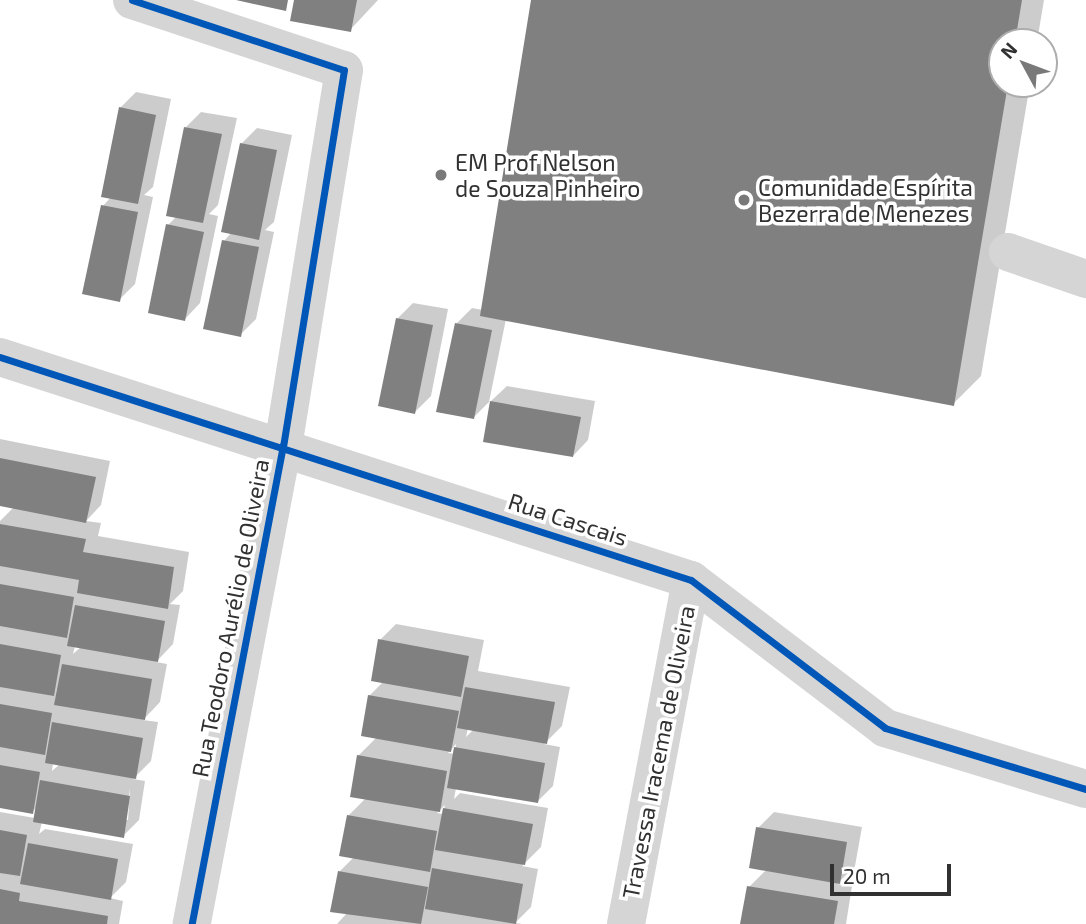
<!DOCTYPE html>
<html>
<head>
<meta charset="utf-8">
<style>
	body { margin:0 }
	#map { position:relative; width:1086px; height:924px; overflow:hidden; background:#fff; font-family:"Exo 2",sans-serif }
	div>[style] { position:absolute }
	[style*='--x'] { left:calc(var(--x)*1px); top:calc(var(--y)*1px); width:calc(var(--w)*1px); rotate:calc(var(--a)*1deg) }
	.shadow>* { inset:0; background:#0003 }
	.building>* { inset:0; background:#808080 }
	.minor>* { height:38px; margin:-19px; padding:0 19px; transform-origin:19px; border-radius:19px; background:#d5d5d5 }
	.cycleway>* { height:7px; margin:-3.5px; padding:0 3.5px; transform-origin:3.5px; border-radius:3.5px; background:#0057b8 }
	.dots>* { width:19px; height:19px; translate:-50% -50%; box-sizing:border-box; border:4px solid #fff; border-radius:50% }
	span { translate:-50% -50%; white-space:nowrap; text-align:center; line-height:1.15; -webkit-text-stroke:7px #fff; paint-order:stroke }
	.poi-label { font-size:23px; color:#313131 }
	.left { translate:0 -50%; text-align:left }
	.street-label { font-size:23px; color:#313131 }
	.north { position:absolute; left:988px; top:28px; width:70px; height:70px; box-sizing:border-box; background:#fff; border:2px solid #adadad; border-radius:50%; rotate:311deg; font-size:19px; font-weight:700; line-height:28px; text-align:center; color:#313131 }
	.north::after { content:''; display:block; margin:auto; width:24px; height:32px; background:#797979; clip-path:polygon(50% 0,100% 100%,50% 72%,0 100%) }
	.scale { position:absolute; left:830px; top:864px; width:121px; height:32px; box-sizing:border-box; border:4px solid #313131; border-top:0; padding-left:9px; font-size:21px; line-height:24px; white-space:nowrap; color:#313131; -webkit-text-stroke:5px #fff; paint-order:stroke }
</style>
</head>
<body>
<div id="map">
	<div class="shadow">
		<div style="clip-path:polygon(296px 0,378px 0,350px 30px)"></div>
		<div style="clip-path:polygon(533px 0,1044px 0,1037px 42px,1002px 42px,1002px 84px,1030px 84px,981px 376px,953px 404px,506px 319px,489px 402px,473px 418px,456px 324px,472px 308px,483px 310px)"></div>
		<div style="clip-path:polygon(136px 92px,171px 99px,153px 187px,144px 195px,153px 197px,135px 284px,119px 300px,103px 206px,111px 197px,120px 108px)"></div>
		<div style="clip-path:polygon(201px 112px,237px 118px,218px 205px,209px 214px,218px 216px,200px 303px,185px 319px,168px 225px,177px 216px,186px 127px)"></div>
		<div style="clip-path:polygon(257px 128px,292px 135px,274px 222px,265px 230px,274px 232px,256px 319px,240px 335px,224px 241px,232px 232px,241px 144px)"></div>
		<div style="clip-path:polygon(413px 303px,448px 309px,431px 396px,415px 412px,398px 318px)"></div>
		<div style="clip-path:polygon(507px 386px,595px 401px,588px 440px,573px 456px,491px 401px)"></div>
		<div style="clip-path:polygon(evenodd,0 439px,110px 461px,101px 505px,86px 521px,101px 523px,98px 536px,189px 552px,183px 591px,170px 604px,180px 605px,173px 644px,156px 662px,167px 664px,160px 702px,143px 720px,158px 722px,151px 761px,133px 779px,145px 781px,139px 820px,123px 836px,42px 822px,39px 834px,45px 829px,133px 844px,126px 882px,110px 898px,123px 901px,119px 924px,0 924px,0 812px,35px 818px,37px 807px,32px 812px,0 806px,0 521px,14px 507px,0 504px,0 439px,75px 646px,81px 647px,73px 654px,75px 646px,0 439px,53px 763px,60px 764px,52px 771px,53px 763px,0 439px,130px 788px,128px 820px,125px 820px,130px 788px)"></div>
		<div style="clip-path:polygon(evenodd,396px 624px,484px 640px,478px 671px,570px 687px,562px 726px,544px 744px,560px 747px,553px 786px,537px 802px,456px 788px,454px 799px,460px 793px,548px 808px,541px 847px,522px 866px,538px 869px,531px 907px,515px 923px,522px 924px,337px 924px,347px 913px,339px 872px,354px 857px,348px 816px,366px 798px,358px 756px,377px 737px,369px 696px,384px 681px,380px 640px,396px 624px,468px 728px,474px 729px,466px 737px,468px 728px,396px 624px,456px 744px,455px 754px,448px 753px,456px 744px,396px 624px,445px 805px,443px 814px,437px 813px,445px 805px)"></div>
		<div style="clip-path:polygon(774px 812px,862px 827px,855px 866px,837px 884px,852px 886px,846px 924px,742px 924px,749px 887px,767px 869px,758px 828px)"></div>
	</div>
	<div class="building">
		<div style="clip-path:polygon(236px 0,288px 0,286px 11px)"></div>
		<div style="clip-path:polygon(294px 0,357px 0,351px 32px,290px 21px)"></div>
		<div style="clip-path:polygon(531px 0,1022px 0,1015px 42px,1002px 42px,1002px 84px,1008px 84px,954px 406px,480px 316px)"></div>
		<div style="clip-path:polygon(119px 107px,156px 115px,138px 204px,101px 197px)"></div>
		<div style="clip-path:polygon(184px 127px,222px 134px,203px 223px,166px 216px)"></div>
		<div style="clip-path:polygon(240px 143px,277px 150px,259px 240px,221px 232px)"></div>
		<div style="clip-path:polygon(101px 205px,138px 212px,120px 302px,82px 294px)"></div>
		<div style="clip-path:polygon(166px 224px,204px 232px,185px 321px,148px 313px)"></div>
		<div style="clip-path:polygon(222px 240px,259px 247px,241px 337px,203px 329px)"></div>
		<div style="clip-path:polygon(396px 318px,433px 325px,415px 414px,378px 406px)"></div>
		<div style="clip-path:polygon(455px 323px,492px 330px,474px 419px,436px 412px)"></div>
		<div style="clip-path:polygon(490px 401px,581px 417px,573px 457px,483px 442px)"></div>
		<div style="clip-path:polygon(0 458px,96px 477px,86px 523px,0 506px)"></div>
		<div style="clip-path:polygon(0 524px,86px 539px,83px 552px,174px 567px,168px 609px,77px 593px,79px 580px,0 566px)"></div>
		<div style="clip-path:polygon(0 584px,74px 597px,67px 638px,0 626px)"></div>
		<div style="clip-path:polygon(75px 605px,165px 621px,158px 662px,67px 646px)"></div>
		<div style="clip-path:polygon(378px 639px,469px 656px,461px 697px,371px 681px)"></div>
		<div style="clip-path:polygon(0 644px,61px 655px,54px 696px,0 687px)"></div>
		<div style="clip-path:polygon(62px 664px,152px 679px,145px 720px,54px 705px)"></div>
		<div style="clip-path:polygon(465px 687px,555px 702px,547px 744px,457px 728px)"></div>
		<div style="clip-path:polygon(368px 695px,459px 711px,451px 752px,361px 736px)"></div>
		<div style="clip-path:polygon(0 704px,52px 713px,45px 755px,0 747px)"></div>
		<div style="clip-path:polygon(52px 722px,143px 738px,136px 779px,45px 763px)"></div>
		<div style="clip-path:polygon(454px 747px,545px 763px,538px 803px,447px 788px)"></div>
		<div style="clip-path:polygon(357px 755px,447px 771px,440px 812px,350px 797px)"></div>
		<div style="clip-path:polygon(0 765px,40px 772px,33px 814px,0 808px)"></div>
		<div style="clip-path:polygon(40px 780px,130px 796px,124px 838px,33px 822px)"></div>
		<div style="clip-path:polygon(443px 808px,533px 824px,525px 865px,435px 850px)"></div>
		<div style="clip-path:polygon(347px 815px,437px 831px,430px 872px,339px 856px)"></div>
		<div style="clip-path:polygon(756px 827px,847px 842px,840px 884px,749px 868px)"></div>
		<div style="clip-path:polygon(0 830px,27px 835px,20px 876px,0 873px)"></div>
		<div style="clip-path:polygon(28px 843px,118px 859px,111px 900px,20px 884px)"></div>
		<div style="clip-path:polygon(432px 868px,523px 884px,516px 924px,425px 909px)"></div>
		<div style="clip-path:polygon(338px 871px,428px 887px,421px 924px,330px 912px)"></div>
		<div style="clip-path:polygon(747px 886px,838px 901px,834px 924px,740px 924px)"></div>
		<div style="clip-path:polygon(0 889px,20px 893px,19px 901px,108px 916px,107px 924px,0 924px)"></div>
	</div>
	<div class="minor">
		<div style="--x:132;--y:0;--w:223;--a:18.3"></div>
		<div style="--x:344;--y:70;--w:380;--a:99.2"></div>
		<div style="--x:283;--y:445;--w:488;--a:100.8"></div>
		<div style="--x:1008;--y:252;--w:83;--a:19.1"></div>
		<div style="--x:0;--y:357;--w:726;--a:17.89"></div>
		<div style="--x:691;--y:580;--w:244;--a:37.3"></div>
		<div style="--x:885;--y:728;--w:210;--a:16.9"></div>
		<div style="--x:626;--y:924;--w:350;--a:-79.3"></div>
	</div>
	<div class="cycleway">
		<div style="--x:132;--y:0;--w:223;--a:18.3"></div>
		<div style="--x:344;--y:70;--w:380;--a:99.2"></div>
		<div style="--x:283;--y:445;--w:488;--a:100.8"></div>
		<div style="--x:0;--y:357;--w:726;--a:17.89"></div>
		<div style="--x:691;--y:580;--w:244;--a:37.3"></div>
		<div style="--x:885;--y:728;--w:210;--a:16.9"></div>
	</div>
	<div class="dots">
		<div style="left:441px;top:175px;background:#797979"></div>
		<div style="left:744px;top:200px;background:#797979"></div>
	</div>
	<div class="poi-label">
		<span class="left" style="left:455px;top:175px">EM Prof Nelson<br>de Souza Pinheiro</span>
		<span class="left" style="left:758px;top:200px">Comunidade Espírita<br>Bezerra de Menezes</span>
	</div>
	<div class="street-label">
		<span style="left:568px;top:519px;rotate:18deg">Rua Cascais</span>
		<span style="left:230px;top:618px;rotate:-79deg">Rua Teodoro Aurélio de Oliveira</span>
		<span style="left:658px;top:752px;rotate:-79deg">Travessa Iracema de Oliveira</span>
	</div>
	<div class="north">N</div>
	<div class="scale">20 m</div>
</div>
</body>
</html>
